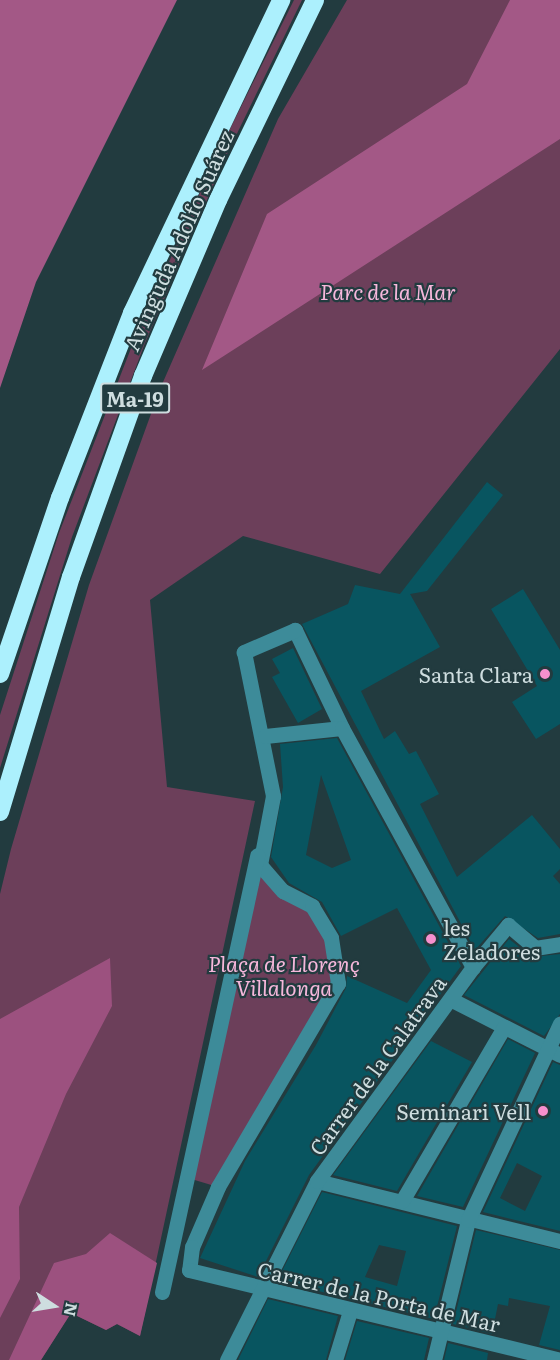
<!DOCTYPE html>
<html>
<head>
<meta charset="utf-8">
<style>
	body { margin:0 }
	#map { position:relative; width:560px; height:1360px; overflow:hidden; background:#223b3f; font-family:Literata,serif }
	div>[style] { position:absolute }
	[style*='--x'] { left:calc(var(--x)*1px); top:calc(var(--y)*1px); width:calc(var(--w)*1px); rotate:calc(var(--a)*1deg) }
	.green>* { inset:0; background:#6c3f5a }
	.forest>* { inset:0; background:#9c517f }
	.water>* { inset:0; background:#a35886 }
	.building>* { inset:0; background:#085560 }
	.minor>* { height:15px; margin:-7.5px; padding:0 7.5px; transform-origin:7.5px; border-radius:7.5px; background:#3d8b99 }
	.highway>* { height:18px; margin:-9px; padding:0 9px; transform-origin:9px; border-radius:9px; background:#acf0fd }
	.dots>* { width:16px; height:16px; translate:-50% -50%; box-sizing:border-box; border:3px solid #223b3f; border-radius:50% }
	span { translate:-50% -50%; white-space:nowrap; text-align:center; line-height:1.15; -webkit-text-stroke:4.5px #223b3f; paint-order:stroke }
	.shield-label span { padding:2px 4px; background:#223b3f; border:2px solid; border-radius:4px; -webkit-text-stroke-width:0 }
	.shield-label { font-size:20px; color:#cedddf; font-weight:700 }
	.street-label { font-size:21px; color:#cedddf }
	.park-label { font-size:21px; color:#f6b7db; font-style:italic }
	.poi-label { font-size:21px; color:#cedddf }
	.right { translate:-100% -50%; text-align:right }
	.left { translate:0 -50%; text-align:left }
	.north { position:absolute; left:24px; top:1276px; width:60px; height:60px; -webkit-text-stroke:4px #223b3f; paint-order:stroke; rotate:102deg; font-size:16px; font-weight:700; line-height:24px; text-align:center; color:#cedddf }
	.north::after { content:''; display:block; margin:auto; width:21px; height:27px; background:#cedddf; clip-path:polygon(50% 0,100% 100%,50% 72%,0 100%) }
</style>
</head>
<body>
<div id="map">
	<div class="green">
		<div style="clip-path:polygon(294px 0,302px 0,227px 154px,219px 151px)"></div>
		<div style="clip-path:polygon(347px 0,560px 0,560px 349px,380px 574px,243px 536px,150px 600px,167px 787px,255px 801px,140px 1336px,117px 1324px,106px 1330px,71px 1313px,41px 1360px,0 1360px,0 894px,11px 849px,89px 585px,160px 389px,278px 119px)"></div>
		<div style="clip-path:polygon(211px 168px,219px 172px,145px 343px,72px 537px,0 768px,0 715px,59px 533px,135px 338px)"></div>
		<div style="clip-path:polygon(260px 865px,312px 906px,331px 938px,338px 983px,218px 1187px,188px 1178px)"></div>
	</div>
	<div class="forest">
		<div style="clip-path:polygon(110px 958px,112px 1006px,66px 1094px,19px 1207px,20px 1279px,0 1318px,0 1019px)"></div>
		<div style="clip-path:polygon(110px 1233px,157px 1263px,140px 1336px,117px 1324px,106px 1330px,71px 1313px,41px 1360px,9px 1360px,54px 1263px,86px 1254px)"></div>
	</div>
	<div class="water">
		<div style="clip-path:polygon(0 0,177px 0,36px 282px,0 388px)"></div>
		<div style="clip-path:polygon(510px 0,560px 0,560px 139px,202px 370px,267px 214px,467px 84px)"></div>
	</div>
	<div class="building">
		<div style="clip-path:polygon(487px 482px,503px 495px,427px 591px,410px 594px,440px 647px,361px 691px,384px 739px,395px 731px,409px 754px,416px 751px,439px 794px,420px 804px,457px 877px,532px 815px,560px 849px,560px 869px,553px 876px,560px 884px,560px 934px,538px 938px,505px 916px,475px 950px,302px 624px,348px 604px,355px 585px,400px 594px)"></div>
		<div style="clip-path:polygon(523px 589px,560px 650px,560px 724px,536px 739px,512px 702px,537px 686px,491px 609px)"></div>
		<div style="clip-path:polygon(293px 648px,322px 709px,298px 723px,272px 677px,280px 673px,272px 659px)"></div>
		<div style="clip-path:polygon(evenodd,337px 738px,461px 966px,309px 1175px,258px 1277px,200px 1258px,245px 1161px,316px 1045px,346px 988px,347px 976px,407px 1003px,431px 970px,397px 908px,341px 936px,322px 902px,289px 883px,271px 857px,283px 787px,280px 744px,337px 738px,321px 775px,351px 860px,332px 868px,306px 855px,321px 775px)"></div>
		<div style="clip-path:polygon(509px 939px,532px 957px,560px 954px,560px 1014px,544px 1036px,464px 995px)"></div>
		<div style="clip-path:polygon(508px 1039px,535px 1053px,463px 1207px,417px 1196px)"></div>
		<div style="clip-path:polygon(431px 1041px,472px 1062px,397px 1191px,333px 1175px)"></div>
		<div style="clip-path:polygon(evenodd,553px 1062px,560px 1065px,560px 1231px,483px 1212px,553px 1062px,517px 1163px,542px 1176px,525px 1211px,500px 1198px,517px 1163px)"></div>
		<div style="clip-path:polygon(evenodd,322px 1192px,457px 1226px,434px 1319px,277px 1281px,322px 1192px,379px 1245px,406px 1251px,397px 1286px,365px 1277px,379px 1245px)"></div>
		<div style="clip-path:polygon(476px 1230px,560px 1250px,560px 1350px,539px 1345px,550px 1306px,509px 1298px,508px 1306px,498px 1304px,492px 1334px,453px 1324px)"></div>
		<div style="clip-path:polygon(268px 1299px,338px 1316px,326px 1360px,238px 1360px)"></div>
		<div style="clip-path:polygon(357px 1321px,429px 1338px,424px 1360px,345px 1360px)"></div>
		<div style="clip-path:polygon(448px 1343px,488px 1353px,487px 1360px,444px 1360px)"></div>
	</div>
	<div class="minor">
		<div style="--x:342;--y:728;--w:109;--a:-115.6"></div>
		<div style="--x:295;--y:630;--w:56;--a:156.7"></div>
		<div style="--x:244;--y:652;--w:147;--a:78.6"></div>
		<div style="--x:273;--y:796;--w:70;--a:100.7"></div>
		<div style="--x:260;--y:865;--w:35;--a:49"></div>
		<div style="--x:283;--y:891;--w:33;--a:27"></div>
		<div style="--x:312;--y:906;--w:37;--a:59"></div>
		<div style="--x:331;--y:938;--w:46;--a:81.2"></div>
		<div style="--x:338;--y:983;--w:237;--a:120.5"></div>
		<div style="--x:218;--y:1187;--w:65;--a:113.4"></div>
		<div style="--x:192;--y:1247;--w:23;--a:97"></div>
		<div style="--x:189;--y:1270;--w:382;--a:13.6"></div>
		<div style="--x:265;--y:736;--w:77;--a:-5.9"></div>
		<div style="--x:342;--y:728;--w:273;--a:61.3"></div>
		<div style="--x:452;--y:1000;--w:121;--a:27"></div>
		<div style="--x:317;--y:1181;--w:250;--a:13.9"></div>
		<div style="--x:402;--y:1201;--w:202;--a:-59.6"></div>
		<div style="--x:162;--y:1292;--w:447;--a:-77.7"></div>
		<div style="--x:227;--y:1360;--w:200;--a:-63.3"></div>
		<div style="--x:317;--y:1181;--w:265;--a:-53.9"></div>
		<div style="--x:473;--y:967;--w:55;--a:-50.2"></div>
		<div style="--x:508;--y:925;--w:35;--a:40"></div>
		<div style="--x:535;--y:948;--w:25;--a:-9"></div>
		<div style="--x:335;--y:1360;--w:51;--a:-73"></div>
		<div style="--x:434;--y:1360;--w:144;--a:-76.3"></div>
		<div style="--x:468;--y:1220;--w:217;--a:-64.9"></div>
	</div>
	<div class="highway">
		<div style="--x:0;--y:674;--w:186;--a:-71.2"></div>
		<div style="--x:60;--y:498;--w:199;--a:-68.7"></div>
		<div style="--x:132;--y:313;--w:347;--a:-64.5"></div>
		<div style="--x:0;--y:812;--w:245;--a:-73.2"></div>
		<div style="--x:71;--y:577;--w:214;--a:-70.3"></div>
		<div style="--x:143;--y:376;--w:191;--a:-66.9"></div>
		<div style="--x:218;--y:200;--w:222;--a:-64.1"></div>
	</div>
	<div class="dots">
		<div style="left:545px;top:674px;background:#f790ce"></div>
		<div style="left:431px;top:939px;background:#f790ce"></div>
		<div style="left:543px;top:1111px;background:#f790ce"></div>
	</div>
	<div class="shield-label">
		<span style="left:135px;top:398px">Ma-19</span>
	</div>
	<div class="street-label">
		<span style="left:178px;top:240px;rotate:-66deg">Avinguda Adolfo Suárez</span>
		<span style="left:377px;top:1065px;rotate:-54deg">Carrer de la Calatrava</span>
		<span style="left:379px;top:1296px;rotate:13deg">Carrer de la Porta de Mar</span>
	</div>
	<div class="park-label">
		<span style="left:388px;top:291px">Parc de la Mar</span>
		<span style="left:284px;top:975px">Plaça de Llorenç<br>Villalonga</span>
	</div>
	<div class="poi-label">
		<span class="right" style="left:533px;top:674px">Santa Clara</span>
		<span class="left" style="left:443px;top:939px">les<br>Zeladores</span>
		<span class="right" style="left:531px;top:1111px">Seminari Vell</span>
	</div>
	<div class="north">N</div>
</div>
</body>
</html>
